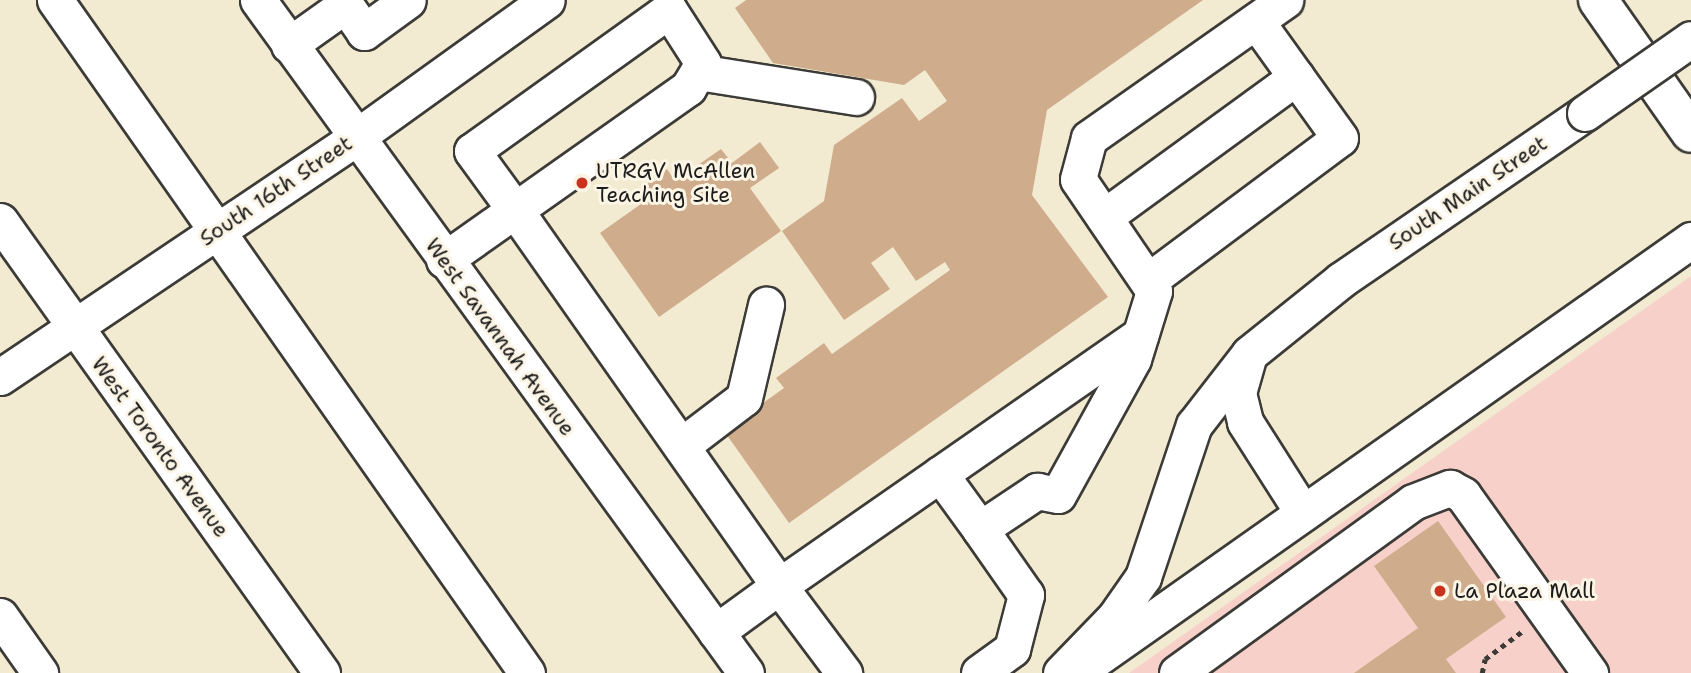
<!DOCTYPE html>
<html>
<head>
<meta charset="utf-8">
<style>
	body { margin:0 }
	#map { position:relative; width:1691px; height:673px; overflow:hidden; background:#f2ebd1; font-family:"Shantell Sans",sans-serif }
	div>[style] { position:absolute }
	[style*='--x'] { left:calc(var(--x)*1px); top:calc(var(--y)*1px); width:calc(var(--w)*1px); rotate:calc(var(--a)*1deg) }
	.built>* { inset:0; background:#f7d0ca }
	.building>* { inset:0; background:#cfac8c }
	.path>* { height:4.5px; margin-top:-2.25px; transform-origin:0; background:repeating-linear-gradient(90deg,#3c3b37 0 5px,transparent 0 10px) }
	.roads { filter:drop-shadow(2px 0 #3c3b37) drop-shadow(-2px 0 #3c3b37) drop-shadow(0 2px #3c3b37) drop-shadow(0 -2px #3c3b37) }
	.minor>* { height:35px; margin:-17.5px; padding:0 17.5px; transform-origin:17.5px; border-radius:17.5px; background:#fff }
	.major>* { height:38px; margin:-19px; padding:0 19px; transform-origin:19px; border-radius:19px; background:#fff }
	.bridges { filter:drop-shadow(2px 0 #3c3b37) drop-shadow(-2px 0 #3c3b37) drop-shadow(0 2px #3c3b37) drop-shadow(0 -2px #3c3b37) }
	.minor-bridge>* { height:35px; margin:-17.5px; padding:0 17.5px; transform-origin:17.5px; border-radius:17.5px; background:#fff }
	.dots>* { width:19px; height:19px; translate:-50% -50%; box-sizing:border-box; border:4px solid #fcf5e5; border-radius:50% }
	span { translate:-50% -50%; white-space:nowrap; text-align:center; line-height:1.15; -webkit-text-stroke:6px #fcf5e5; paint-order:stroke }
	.poi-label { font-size:21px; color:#1c1c1c }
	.left { translate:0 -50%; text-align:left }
	.street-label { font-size:21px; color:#1c1c1c }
</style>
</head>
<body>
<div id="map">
	<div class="built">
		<div style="clip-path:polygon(1691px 276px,1691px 673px,1129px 673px)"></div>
	</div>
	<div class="building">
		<div style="clip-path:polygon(746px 0,1203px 0,1047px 110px,1032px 195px,1108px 297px,789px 523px,724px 431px,784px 388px,776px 378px,824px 343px,832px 354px,950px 270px,945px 262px,916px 281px,893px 247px,871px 263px,890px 289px,844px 320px,782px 231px,824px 201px,834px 145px,902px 98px,919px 121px,947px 101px,925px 70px,904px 85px,773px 63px,735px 8px)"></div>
		<div style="clip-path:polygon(760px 142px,779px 168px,750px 188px,781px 231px,659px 317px,600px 233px,648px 199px,641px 188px,667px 169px,675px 181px,721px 149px,732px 163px)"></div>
		<div style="clip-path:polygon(1438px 521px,1506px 617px,1446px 659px,1456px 673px,1354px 673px,1418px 628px,1374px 566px)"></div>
	</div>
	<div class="path">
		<div style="--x:1482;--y:673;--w:14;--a:-78"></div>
		<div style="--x:1485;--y:659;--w:49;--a:-36.6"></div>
	</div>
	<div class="roads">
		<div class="minor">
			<div style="--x:55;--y:0;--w:822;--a:54.96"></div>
			<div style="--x:258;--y:0;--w:831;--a:54.05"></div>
			<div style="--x:342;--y:0;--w:39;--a:55"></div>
			<div style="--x:364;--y:32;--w:54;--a:-36"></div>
			<div style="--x:289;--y:45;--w:69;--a:-35.5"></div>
			<div style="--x:698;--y:72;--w:160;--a:9"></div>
			<div style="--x:1104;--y:217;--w:238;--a:-36.1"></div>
			<div style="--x:0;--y:221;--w:555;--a:54.53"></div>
			<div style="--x:444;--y:260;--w:87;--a:-35.2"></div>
			<div style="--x:515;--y:210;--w:212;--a:-35.2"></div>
			<div style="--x:688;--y:88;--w:29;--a:-59"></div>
			<div style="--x:703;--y:63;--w:63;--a:-122.7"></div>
			<div style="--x:669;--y:10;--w:242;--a:144.4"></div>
			<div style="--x:472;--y:151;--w:73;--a:53.9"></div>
			<div style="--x:515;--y:210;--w:459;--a:54.9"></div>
			<div style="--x:779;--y:586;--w:440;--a:-34.8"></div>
			<div style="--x:1148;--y:281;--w:239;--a:-36.7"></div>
			<div style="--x:1340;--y:138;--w:144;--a:-125.7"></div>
			<div style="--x:1248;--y:358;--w:36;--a:106"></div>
			<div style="--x:1238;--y:393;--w:30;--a:76"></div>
			<div style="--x:1245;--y:422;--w:108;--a:57.5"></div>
			<div style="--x:0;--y:377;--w:428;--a:-33.9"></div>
			<div style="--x:355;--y:138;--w:236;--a:-35.7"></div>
			<div style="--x:681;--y:446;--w:79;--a:-37.3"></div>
			<div style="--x:744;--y:398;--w:96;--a:-76.7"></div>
			<div style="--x:940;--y:474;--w:68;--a:54"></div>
			<div style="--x:0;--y:616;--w:70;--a:54.9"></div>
			<div style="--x:716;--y:632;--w:78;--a:-36.1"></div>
			<div style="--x:779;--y:586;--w:109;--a:53.2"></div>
			<div style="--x:1096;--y:659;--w:728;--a:-35.15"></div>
			<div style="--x:979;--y:673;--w:41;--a:-36"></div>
			<div style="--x:1012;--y:649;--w:56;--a:-75.5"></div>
			<div style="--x:1026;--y:595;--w:80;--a:-124.9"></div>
			<div style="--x:980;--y:529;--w:69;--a:-33.7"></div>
			<div style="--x:1037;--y:491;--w:21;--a:11"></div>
			<div style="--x:1058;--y:495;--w:155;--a:-61.1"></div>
			<div style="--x:1133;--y:359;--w:71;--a:-72.8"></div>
			<div style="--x:1154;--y:291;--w:135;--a:-124.2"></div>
			<div style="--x:1078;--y:179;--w:42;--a:-75"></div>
			<div style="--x:1089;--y:138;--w:240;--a:-35.1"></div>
			<div style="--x:1061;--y:673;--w:78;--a:-46"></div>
			<div style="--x:1115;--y:617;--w:49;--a:-55"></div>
			<div style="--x:1143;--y:577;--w:160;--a:-71.5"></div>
			<div style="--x:1194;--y:425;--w:90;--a:-52.2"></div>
			<div style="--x:1249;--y:354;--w:118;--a:-38.8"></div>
			<div style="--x:1341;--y:280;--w:296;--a:-34.4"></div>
			<div style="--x:1177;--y:673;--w:291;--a:-35.9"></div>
			<div style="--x:1413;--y:502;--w:40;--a:-21"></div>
			<div style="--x:1450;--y:488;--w:15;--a:28"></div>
			<div style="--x:1463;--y:495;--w:219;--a:54.5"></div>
		</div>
		<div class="major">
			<div style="--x:1598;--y:0;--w:162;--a:55"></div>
		</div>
	</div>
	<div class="bridges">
		<div class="minor-bridge">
			<div style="--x:1585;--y:113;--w:129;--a:-34.9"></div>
		</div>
	</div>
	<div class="dots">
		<div style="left:582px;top:183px;background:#c8321e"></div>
		<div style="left:1440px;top:591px;background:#c8321e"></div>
	</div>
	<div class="poi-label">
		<span class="left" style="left:596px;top:183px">UTRGV McAllen<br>Teaching Site</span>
		<span class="left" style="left:1454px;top:591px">La Plaza Mall</span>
	</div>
	<div class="street-label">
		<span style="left:276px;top:191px;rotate:-34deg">South 16th Street</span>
		<span style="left:1468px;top:193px;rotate:-34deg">South Main Street</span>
		<span style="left:500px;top:337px;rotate:54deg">West Savannah Avenue</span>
		<span style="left:160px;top:447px;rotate:54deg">West Toronto Avenue</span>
	</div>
</div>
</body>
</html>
